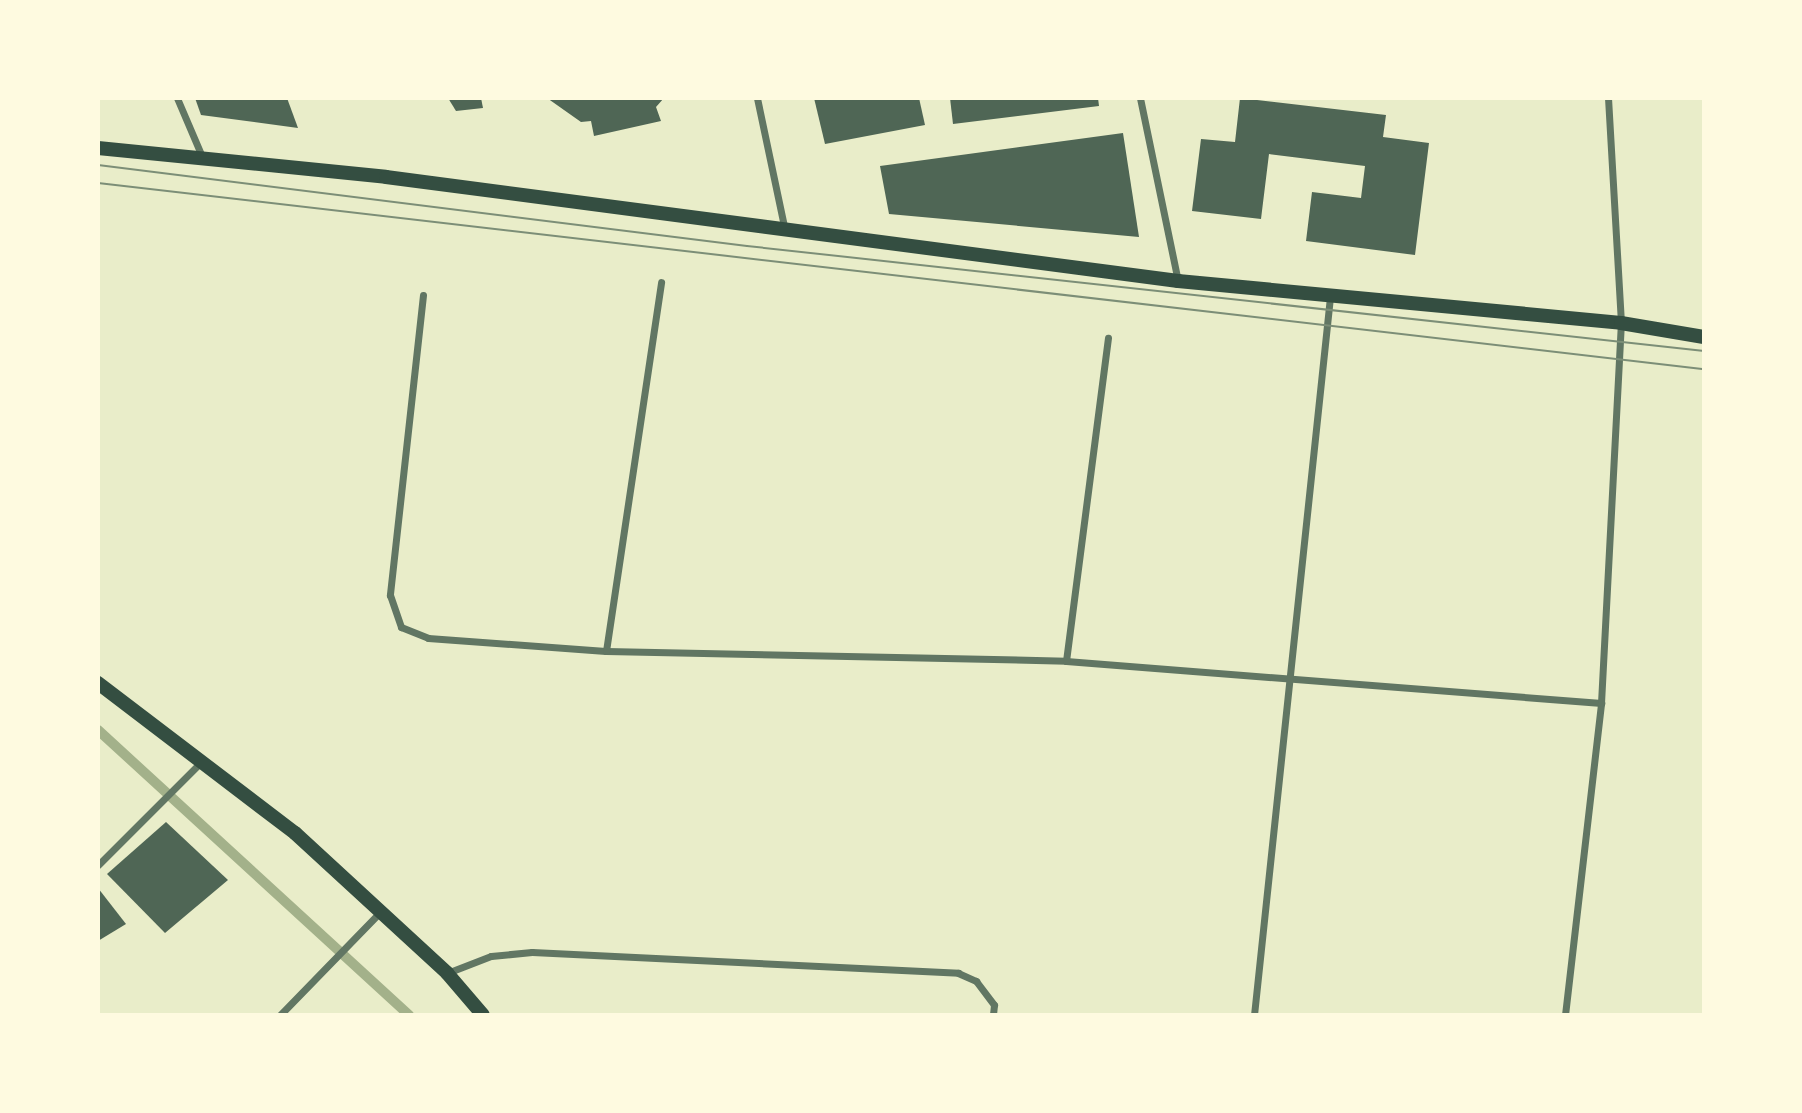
<!DOCTYPE html>
<html>
<head>
<meta charset="utf-8">
<style>
	body { margin:0 }
	#map { position:relative; width:1802px; height:1113px; overflow:hidden; background:#e9edc9; font-family:Montserrat,sans-serif }
	div>[style] { position:absolute }
	[style*='--x'] { left:calc(var(--x)*1px); top:calc(var(--y)*1px); width:calc(var(--w)*1px); rotate:calc(var(--a)*1deg) }
	.stream>* { height:10px; margin:-5px; padding:0 5px; transform-origin:5px; border-radius:5px; background:#a3b18a }
	.building>* { inset:0; background:#4f6655 }
	.minor>* { height:7px; margin:-3.5px; padding:0 3.5px; transform-origin:3.5px; border-radius:3.5px; background:#617663 }
	.secondary>* { height:14px; margin:-7px; padding:0 7px; transform-origin:7px; border-radius:7px; background:#344e41 }
	.tram>* { height:2px; margin:-1px; padding:0 1px; transform-origin:1px; border-radius:1px; background:#7c8e77 }
	span { translate:-50% -50%; white-space:nowrap; text-align:center; line-height:1.15; -webkit-text-stroke:5px #fefae0; paint-order:stroke }
	.frame { position:absolute; inset:0; border:100px solid #fefae0; pointer-events:none }
</style>
</head>
<body>
<div id="map">
	<div class="stream">
		<div style="--x:98;--y:730;--w:422;--a:42.5"></div>
	</div>
	<div class="building">
		<div style="clip-path:polygon(195px 98px,287px 98px,298px 128px,201px 115px)"></div>
		<div style="clip-path:polygon(448px 98px,481px 98px,483px 108px,456px 111px)"></div>
		<div style="clip-path:polygon(547px 98px,664px 98px,656px 107px,661px 121px,594px 136px,591px 121px,581px 122px)"></div>
		<div style="clip-path:polygon(814px 98px,919px 98px,925px 125px,825px 144px)"></div>
		<div style="clip-path:polygon(950px 98px,1098px 98px,1099px 106px,953px 124px)"></div>
		<div style="clip-path:polygon(1240px 98px,1386px 115px,1383px 137px,1429px 143px,1415px 255px,1306px 241px,1312px 192px,1361px 198px,1365px 166px,1269px 154px,1261px 219px,1192px 211px,1201px 139px,1235px 142px)"></div>
		<div style="clip-path:polygon(1123px 133px,1139px 237px,889px 214px,880px 166px)"></div>
		<div style="clip-path:polygon(166px 822px,228px 880px,165px 933px,107px 874px)"></div>
		<div style="clip-path:polygon(98px 888px,126px 924px,98px 941px)"></div>
	</div>
	<div class="minor">
		<div style="--x:177;--y:98;--w:66;--a:66.9"></div>
		<div style="--x:757;--y:98;--w:136;--a:78.1"></div>
		<div style="--x:1140;--y:98;--w:187;--a:78.3"></div>
		<div style="--x:423;--y:295;--w:302;--a:96.3"></div>
		<div style="--x:390;--y:595;--w:34;--a:71"></div>
		<div style="--x:401;--y:627;--w:29;--a:22"></div>
		<div style="--x:428;--y:638;--w:178;--a:4.2"></div>
		<div style="--x:606;--y:651;--w:460;--a:1.2"></div>
		<div style="--x:1066;--y:661;--w:537;--a:4.49"></div>
		<div style="--x:606;--y:651;--w:373;--a:-81.5"></div>
		<div style="--x:1066;--y:661;--w:326;--a:-82.6"></div>
		<div style="--x:98;--y:865;--w:146;--a:-45"></div>
		<div style="--x:447;--y:973;--w:47;--a:-21.1"></div>
		<div style="--x:491;--y:956;--w:41;--a:-5.6"></div>
		<div style="--x:532;--y:952;--w:427;--a:2.8"></div>
		<div style="--x:958;--y:973;--w:20;--a:24"></div>
		<div style="--x:976;--y:981;--w:30;--a:53"></div>
		<div style="--x:994;--y:1005;--w:10;--a:96"></div>
		<div style="--x:280;--y:1015;--w:145;--a:-45.8"></div>
		<div style="--x:1254;--y:1015;--w:722;--a:-83.96"></div>
		<div style="--x:1565;--y:1015;--w:314;--a:-83.4"></div>
		<div style="--x:1601;--y:703;--w:381;--a:-87"></div>
		<div style="--x:1621;--y:323;--w:225;--a:-93.3"></div>
	</div>
	<div class="secondary">
		<div style="--x:98;--y:148;--w:289;--a:5.7"></div>
		<div style="--x:386;--y:177;--w:799;--a:7.48"></div>
		<div style="--x:1178;--y:281;--w:445;--a:5.4"></div>
		<div style="--x:1621;--y:323;--w:84;--a:9.6"></div>
		<div style="--x:98;--y:683;--w:248;--a:37.3"></div>
		<div style="--x:295;--y:833;--w:207;--a:42.6"></div>
		<div style="--x:447;--y:973;--w:55;--a:49.4"></div>
	</div>
	<div class="tram">
		<div style="--x:98;--y:165;--w:654;--a:7.11"></div>
		<div style="--x:747;--y:246;--w:963;--a:6.26"></div>
		<div style="--x:98;--y:183;--w:1617;--a:6.61"></div>
	</div>
	<div class="frame"></div>
</div>
</body>
</html>
